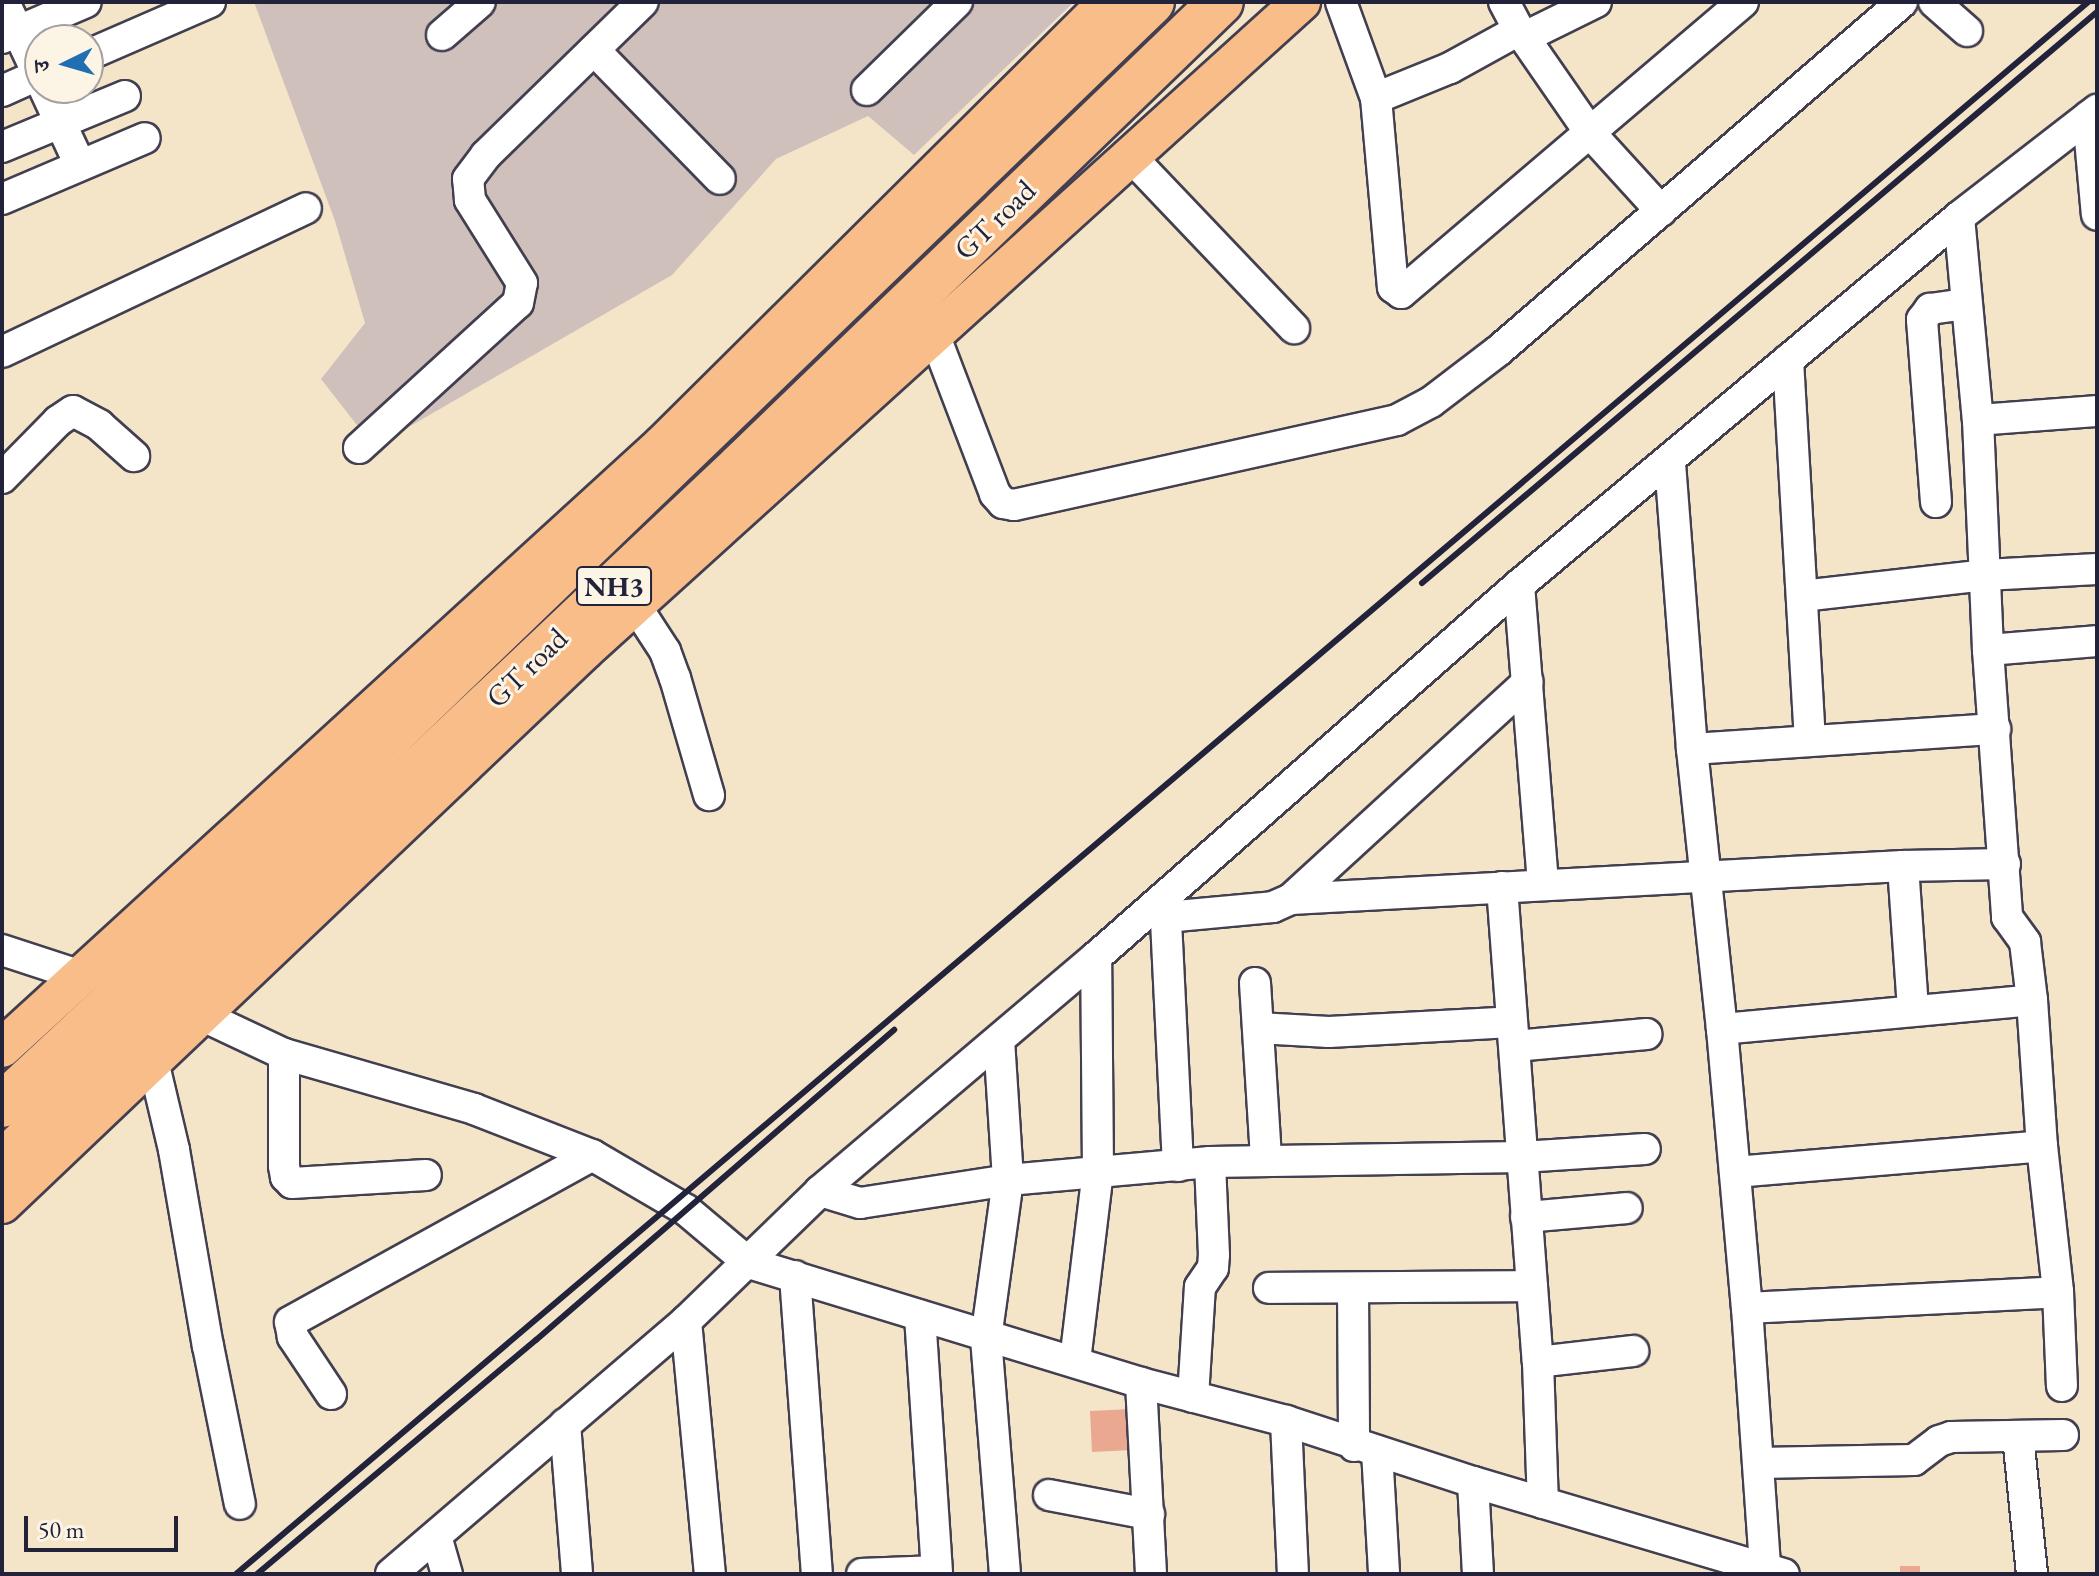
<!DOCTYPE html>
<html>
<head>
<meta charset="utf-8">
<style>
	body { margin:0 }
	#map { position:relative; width:2099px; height:1576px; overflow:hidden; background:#f4e5c9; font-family:"EB Garamond","Noto Serif Devanagari",serif }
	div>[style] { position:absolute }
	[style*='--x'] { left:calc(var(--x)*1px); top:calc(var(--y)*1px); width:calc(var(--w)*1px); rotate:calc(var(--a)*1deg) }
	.industrial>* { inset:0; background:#d0c0bc }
	.building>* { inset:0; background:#eaa890 }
	.roads { filter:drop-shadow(2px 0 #423f50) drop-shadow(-2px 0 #423f50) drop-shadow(0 2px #423f50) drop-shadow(0 -2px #423f50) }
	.minor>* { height:30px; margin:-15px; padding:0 15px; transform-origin:15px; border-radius:15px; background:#fff }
	.major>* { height:38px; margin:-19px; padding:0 19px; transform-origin:19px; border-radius:19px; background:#f9bd89 }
	.highway>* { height:44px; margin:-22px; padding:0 22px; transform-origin:22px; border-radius:22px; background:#f9bd89 }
	.rail>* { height:6px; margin:-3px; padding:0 3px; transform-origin:3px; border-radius:3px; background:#22223b }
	span { translate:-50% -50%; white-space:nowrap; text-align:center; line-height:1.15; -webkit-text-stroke:6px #fcf5e5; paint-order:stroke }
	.shield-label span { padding:2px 6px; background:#fcf5e5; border:2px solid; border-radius:6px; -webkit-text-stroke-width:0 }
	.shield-label { font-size:28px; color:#22223b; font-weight:700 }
	.street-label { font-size:30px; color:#22223b }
	.frame { position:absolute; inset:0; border:4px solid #22223b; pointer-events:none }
	.north { position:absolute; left:24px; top:24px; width:80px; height:80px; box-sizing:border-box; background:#fcf5e5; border:2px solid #a5a1a1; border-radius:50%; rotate:265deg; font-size:22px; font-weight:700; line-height:32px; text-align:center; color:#22223b }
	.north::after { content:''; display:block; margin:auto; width:28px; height:36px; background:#1f6fb2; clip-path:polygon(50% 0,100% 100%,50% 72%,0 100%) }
	.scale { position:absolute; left:24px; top:1516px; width:154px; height:36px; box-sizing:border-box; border:4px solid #22223b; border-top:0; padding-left:10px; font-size:24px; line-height:28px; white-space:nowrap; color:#22223b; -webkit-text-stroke:6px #fcf5e5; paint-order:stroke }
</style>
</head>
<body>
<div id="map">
	<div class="industrial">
		<div style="clip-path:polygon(254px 2px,1074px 2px,914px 155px,868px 116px,776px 159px,672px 275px,374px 447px,321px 379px,365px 323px,335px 221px)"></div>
	</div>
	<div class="building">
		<div style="clip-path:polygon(1150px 1408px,1152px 1449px,1092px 1452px,1090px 1411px)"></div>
		<div style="clip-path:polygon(1900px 1566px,1920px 1566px,1920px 1574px,1900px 1574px)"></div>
	</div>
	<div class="roads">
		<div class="minor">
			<div style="--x:4;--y:2;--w:84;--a:64.7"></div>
			<div style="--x:1341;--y:2;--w:102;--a:70"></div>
			<div style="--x:1376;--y:98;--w:190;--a:84.9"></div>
			<div style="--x:1393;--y:287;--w:10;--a:37"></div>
			<div style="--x:1401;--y:293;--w:449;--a:-40.4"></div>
			<div style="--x:1504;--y:2;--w:32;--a:62"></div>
			<div style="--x:1519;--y:30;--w:126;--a:55.3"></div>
			<div style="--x:1591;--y:134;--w:104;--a:47.7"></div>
			<div style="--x:1934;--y:2;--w:44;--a:41.3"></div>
			<div style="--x:442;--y:35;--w:50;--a:-41"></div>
			<div style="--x:1525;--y:37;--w:79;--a:-26.2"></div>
			<div style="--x:2;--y:38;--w:91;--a:-23.2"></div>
			<div style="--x:594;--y:50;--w:180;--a:45.7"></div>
			<div style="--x:88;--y:55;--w:133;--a:-23.5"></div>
			<div style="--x:44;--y:88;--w:85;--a:64.9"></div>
			<div style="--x:867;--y:90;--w:126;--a:-44.4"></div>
			<div style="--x:2;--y:91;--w:42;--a:-24.1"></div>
			<div style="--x:1376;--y:98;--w:80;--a:-22.1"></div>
			<div style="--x:1450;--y:68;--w:79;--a:-28.8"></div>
			<div style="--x:2088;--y:117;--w:98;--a:84.8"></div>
			<div style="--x:2;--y:147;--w:133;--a:-22.5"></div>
			<div style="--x:1130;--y:156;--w:238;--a:46.4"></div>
			<div style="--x:2;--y:199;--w:155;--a:-23.1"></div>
			<div style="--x:1959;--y:217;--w:204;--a:84.7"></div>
			<div style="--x:1978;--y:420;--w:230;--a:87.5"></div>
			<div style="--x:1988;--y:650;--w:268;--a:85.9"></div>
			<div style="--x:2007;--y:917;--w:31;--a:54"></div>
			<div style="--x:2025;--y:942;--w:58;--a:83.1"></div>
			<div style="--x:2032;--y:1000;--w:146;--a:86.1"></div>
			<div style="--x:2042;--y:1146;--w:147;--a:83.7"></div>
			<div style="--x:2058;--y:1292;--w:94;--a:87.6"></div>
			<div style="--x:934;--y:334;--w:171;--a:69.1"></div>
			<div style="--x:995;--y:494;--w:12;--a:48"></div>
			<div style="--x:1003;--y:503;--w:11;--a:10"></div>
			<div style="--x:1014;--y:505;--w:392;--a:-12.5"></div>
			<div style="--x:1397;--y:420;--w:38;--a:-28"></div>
			<div style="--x:1431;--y:402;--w:84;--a:-37.3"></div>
			<div style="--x:1498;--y:351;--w:534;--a:-40.82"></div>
			<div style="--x:2;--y:352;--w:336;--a:-25.3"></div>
			<div style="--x:1788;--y:360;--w:381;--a:86.7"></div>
			<div style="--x:1978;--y:420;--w:119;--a:-4.3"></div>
			<div style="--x:359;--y:448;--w:215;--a:-42.4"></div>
			<div style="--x:518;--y:303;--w:20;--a:-79"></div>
			<div style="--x:522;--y:283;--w:98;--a:-122.1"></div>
			<div style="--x:470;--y:200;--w:21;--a:-95"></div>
			<div style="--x:468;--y:179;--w:30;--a:-53"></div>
			<div style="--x:486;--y:155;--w:219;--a:-44.3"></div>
			<div style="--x:1670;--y:463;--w:287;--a:85.6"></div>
			<div style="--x:1692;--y:749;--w:282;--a:83.9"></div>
			<div style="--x:1722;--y:1029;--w:280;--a:84.9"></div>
			<div style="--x:1747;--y:1308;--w:261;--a:86"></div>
			<div style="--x:1765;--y:1568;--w:14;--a:155"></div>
			<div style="--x:2;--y:478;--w:80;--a:-45.5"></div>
			<div style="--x:58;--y:421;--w:18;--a:-34"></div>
			<div style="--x:73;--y:411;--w:30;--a:28"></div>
			<div style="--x:99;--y:425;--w:47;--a:41.5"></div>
			<div style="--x:1936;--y:502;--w:183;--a:-94.4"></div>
			<div style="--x:1922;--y:320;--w:14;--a:-54"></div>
			<div style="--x:1930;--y:309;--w:37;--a:-8"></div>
			<div style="--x:1519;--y:585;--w:301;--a:85.4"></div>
			<div style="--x:1802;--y:596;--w:184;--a:-6.5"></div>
			<div style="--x:1985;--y:575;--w:112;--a:-3.1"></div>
			<div style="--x:635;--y:605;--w:55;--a:56.9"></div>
			<div style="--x:665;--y:651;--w:29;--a:70"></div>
			<div style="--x:675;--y:678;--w:122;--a:73.8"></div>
			<div style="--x:1988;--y:650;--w:109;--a:-4.7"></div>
			<div style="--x:1692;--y:749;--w:304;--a:-3.8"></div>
			<div style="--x:1903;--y:866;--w:143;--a:86"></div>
			<div style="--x:1502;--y:887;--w:476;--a:85.7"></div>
			<div style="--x:1538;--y:1362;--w:141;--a:88"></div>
			<div style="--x:1291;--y:899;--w:321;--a:-42.5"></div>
			<div style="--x:2;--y:950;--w:83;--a:18.2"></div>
			<div style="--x:1255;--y:983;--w:176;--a:86.4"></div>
			<div style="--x:201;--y:1015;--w:92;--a:25.2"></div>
			<div style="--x:284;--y:1054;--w:198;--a:16.1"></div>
			<div style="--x:474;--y:1109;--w:127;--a:21.3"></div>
			<div style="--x:592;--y:1155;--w:109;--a:30.3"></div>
			<div style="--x:686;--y:1210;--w:82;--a:40.1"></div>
			<div style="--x:749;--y:1263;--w:410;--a:17"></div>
			<div style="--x:1141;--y:1383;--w:150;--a:14.7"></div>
			<div style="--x:1286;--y:1421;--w:197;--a:18.1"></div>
			<div style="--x:1473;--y:1482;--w:324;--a:16.5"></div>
			<div style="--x:1258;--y:1028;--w:71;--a:3.2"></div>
			<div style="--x:1329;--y:1032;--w:183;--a:-3.1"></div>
			<div style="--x:1722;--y:1029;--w:311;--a:-5.3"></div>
			<div style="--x:999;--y:1040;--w:140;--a:86.3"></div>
			<div style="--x:1008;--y:1180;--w:160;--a:97.9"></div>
			<div style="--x:986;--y:1338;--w:237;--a:85.4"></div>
			<div style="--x:1515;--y:1046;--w:132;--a:-5.2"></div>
			<div style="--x:284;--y:1054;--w:112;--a:90"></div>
			<div style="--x:284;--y:1166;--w:11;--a:80"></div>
			<div style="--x:286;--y:1177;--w:8;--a:45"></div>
			<div style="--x:292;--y:1183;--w:134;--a:-3.4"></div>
			<div style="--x:153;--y:1061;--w:91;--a:76.7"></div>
			<div style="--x:174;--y:1150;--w:199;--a:80.2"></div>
			<div style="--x:208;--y:1346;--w:161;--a:78.6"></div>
			<div style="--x:1178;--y:1166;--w:249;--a:-92.8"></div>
			<div style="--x:1166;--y:917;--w:107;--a:-5.3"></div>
			<div style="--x:1273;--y:907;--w:20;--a:-24"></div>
			<div style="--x:1291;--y:899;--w:613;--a:-3.09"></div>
			<div style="--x:1903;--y:866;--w:102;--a:-1.1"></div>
			<div style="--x:1735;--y:1172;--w:308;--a:-4.8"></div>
			<div style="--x:820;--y:1191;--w:42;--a:16.7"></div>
			<div style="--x:860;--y:1203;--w:150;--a:-8.8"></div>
			<div style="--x:1008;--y:1180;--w:203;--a:-5.1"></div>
			<div style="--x:1210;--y:1162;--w:312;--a:-0.9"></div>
			<div style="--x:1522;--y:1157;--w:123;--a:-3.7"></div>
			<div style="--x:1526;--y:1217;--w:101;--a:-5.1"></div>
			<div style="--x:795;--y:1276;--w:299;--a:85.8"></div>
			<div style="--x:1269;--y:1288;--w:263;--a:-0.4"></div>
			<div style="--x:1353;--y:1289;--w:157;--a:89.6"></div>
			<div style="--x:1747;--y:1308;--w:311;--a:-2.9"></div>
			<div style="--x:920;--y:1316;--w:259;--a:86.2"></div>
			<div style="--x:686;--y:1321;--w:254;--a:84.6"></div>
			<div style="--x:1075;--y:1361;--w:191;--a:-83.1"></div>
			<div style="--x:1098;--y:1171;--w:214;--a:-90.5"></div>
			<div style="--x:1538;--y:1362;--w:96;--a:-6.6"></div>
			<div style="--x:1141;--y:1383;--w:191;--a:87"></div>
			<div style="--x:331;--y:1394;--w:69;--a:-123.7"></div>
			<div style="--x:293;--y:1337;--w:15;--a:-101"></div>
			<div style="--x:290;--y:1322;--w:345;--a:-28.9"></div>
			<div style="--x:1193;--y:1397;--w:110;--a:-86.4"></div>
			<div style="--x:1200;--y:1287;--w:23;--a:-56"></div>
			<div style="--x:1213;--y:1268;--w:13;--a:-86"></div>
			<div style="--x:1214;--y:1255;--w:93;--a:-92.5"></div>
			<div style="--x:1286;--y:1421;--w:153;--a:87.4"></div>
			<div style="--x:565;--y:1424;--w:150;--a:85.4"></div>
			<div style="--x:2018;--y:1436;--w:139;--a:84.2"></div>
			<div style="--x:1377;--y:1451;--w:123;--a:86.7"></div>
			<div style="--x:1758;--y:1463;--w:156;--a:-1.1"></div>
			<div style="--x:1914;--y:1460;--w:31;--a:-37"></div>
			<div style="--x:1939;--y:1441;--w:13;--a:-18"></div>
			<div style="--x:1951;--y:1437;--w:112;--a:-1"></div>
			<div style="--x:1473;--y:1482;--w:92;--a:86.9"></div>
			<div style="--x:1049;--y:1495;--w:102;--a:10.8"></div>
			<div style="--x:436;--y:1536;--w:40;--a:74"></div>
			<div style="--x:391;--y:1574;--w:389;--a:-40.6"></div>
			<div style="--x:686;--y:1321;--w:187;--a:-44.1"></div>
			<div style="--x:820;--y:1191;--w:362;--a:-40.3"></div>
			<div style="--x:1096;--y:957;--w:563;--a:-41.33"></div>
			<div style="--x:1519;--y:585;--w:574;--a:-39.91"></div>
			<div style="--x:1959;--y:217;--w:175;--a:-37.8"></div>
			<div style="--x:862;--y:1574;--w:74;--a:-2.3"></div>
		</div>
		<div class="major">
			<div style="--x:2;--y:1048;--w:894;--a:-42.42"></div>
			<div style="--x:662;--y:445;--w:629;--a:-44.81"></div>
			<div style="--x:2;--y:1204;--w:804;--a:-43.54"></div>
			<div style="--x:585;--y:650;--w:966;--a:-42.15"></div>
		</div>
		<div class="highway">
			<div style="--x:2;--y:1105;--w:243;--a:-43"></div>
			<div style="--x:180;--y:939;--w:1350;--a:-43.95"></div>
			<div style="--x:2;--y:1163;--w:1015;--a:-43.36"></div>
			<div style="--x:740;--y:466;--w:668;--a:-43.97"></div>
		</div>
	</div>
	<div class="rail">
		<div style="--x:1422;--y:583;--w:884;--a:-40.23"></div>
		<div style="--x:236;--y:1574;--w:2429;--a:-40.32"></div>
		<div style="--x:257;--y:1574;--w:364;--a:-40"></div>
		<div style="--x:536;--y:1340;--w:474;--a:-40.9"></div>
	</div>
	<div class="shield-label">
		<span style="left:614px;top:586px">NH3</span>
	</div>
	<div class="street-label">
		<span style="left:995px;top:220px;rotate:-44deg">GT road</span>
		<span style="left:527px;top:668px;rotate:-44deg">GT road</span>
	</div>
	<div class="frame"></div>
	<div class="north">उ</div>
	<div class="scale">50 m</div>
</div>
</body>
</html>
